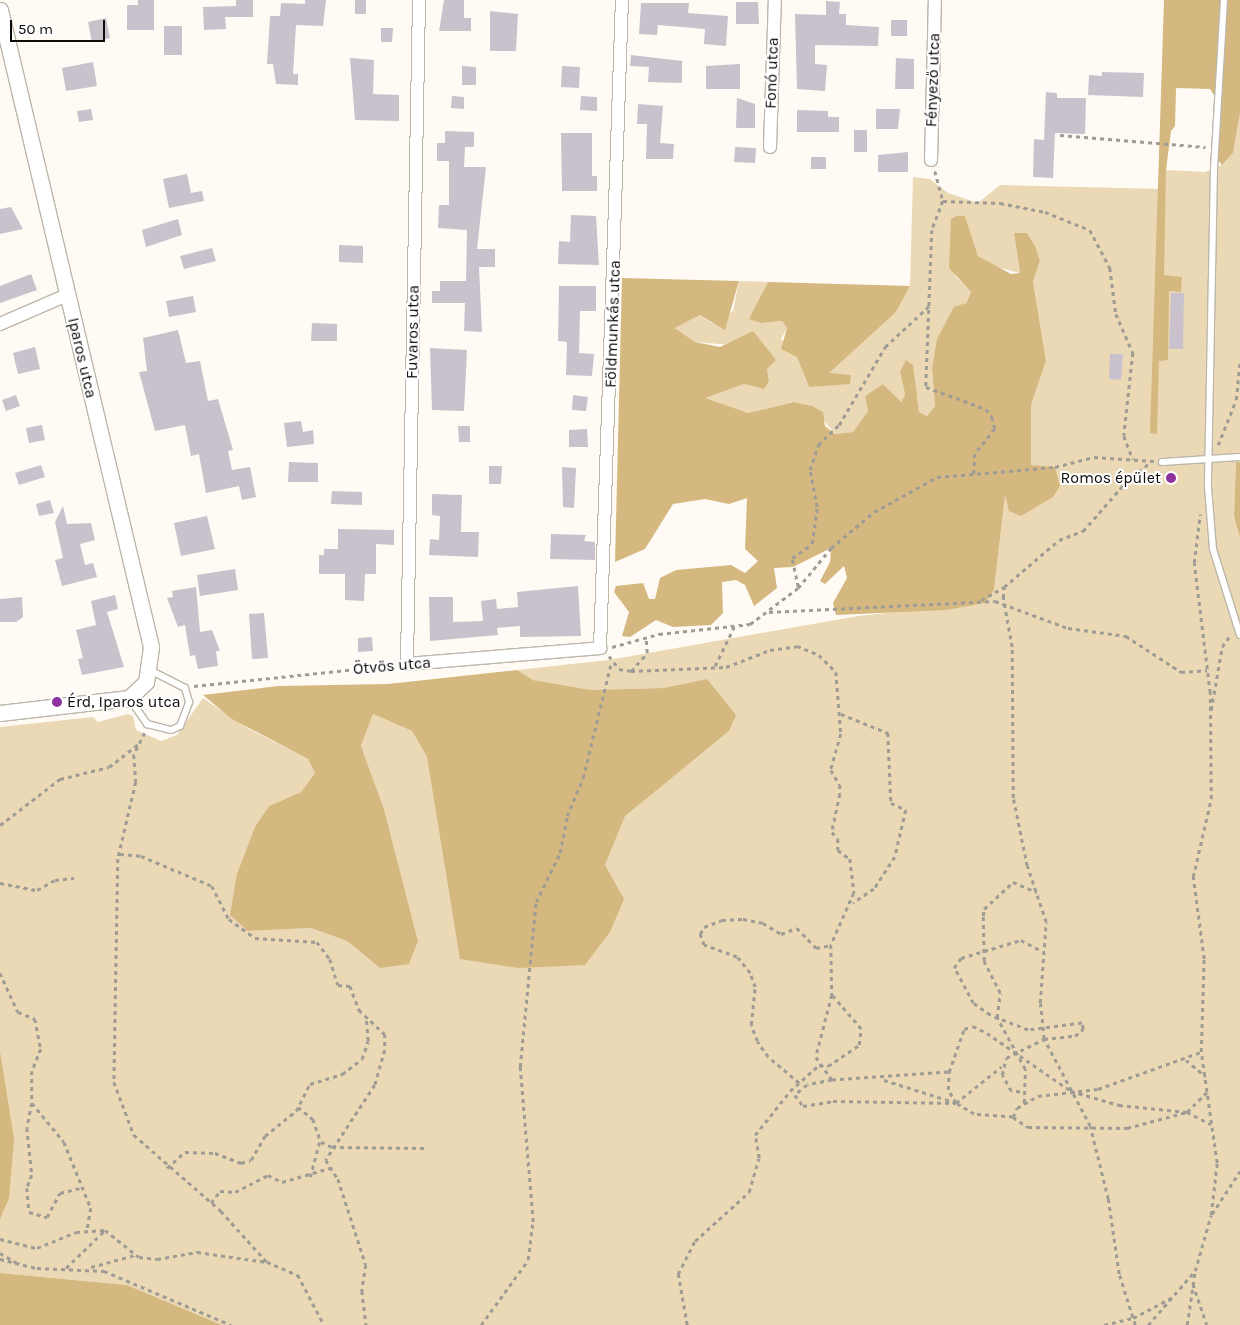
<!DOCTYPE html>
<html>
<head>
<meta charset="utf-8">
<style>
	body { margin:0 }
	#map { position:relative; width:1240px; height:1325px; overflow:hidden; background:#fffbf4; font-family:Karla,sans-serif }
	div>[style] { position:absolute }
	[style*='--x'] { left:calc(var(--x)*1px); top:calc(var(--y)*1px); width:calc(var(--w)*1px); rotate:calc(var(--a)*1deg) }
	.green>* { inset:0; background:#ebd8b4 }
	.forest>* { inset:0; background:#d4b87f }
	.building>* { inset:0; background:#c9c1cb }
	.path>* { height:2.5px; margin-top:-1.25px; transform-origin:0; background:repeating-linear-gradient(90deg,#9f9c96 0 4px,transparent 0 8px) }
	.roads { filter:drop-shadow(1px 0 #bcb6ab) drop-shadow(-1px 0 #bcb6ab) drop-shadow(0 1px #bcb6ab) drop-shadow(0 -1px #bcb6ab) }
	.service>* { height:6px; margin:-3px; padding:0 3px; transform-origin:3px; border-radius:3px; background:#fff }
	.minor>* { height:12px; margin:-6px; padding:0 6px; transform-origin:6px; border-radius:6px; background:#fff }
	.tertiary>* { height:15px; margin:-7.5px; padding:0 7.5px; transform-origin:7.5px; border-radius:7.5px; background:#fff }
	.dots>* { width:14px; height:14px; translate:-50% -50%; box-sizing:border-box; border:2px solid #fff; border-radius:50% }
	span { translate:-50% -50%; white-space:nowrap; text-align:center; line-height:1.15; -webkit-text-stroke:4px #fff; paint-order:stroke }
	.street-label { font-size:16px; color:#0d0b08 }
	.poi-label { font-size:16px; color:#0d0b08 }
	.right { translate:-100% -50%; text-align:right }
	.left { translate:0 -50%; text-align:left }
	.scale { position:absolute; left:10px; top:20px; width:95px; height:22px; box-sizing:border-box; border:2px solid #0d0b08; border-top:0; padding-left:6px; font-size:15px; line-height:18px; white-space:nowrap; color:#0d0b08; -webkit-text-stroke:4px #fff; paint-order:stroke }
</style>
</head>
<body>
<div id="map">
	<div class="green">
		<div style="clip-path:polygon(1240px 113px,1240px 462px,1236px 462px,1234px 516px,1240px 538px,1240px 1325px,222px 1325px,127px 1285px,0 1273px,0 727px,93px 717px,98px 722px,128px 714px,133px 716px,136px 730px,161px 741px,177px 735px,203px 698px,249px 729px,308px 759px,315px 773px,301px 792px,269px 806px,248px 931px,311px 928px,347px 941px,380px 968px,418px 941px,384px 809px,361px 746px,373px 714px,412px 731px,427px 757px,439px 809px,605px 865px,625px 815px,729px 731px,707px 679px,663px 688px,591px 690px,533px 680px,517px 670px,609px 660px,858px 616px,985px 603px,994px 590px,1005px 493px,1031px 465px,1031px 405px,1046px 361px,1033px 280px,1040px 261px,1014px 233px,1020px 273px,992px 266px,978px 256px,965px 217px,955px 276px,971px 292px,932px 369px,935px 406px,927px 416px,919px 412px,917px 396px,900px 372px,905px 394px,900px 403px,883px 384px,865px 396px,868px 411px,853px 432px,835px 434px,812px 406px,794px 402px,748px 413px,729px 407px,704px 398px,744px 384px,755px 387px,769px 381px,767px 369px,731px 345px,695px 342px,675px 328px,700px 315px,712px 323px,733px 311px,739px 281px,768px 282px,761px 297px,761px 323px,782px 321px,787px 328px,781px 339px,797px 357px,809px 387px,896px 312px,910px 286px,913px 177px,930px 179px,948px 193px,978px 203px,1000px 185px,1165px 189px,1166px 170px,1205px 172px,1222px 165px,1233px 153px)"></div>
	</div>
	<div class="forest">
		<div style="clip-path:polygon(1164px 0,1240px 0,1240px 113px,1233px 153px,1222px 165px,1213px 155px,1218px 110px,1214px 95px,1210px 89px,1176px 88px,1175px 126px,1171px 131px,1166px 170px,1164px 275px,1182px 277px,1181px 292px,1169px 291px,1168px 360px,1159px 361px,1157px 434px,1150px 433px)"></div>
		<div style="clip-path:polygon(957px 216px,965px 216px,978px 256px,1011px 274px,1020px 273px,1014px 233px,1027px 233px,1035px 246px,1040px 261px,1033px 281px,1046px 361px,1031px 405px,1031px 465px,1055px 467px,1060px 486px,1053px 497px,1021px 516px,1009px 511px,1005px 495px,994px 590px,985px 603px,946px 610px,836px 615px,833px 603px,847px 578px,844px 566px,825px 584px,820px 581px,830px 562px,831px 548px,793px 567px,774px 568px,777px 588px,754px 606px,745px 585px,736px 580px,722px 582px,723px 613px,711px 625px,673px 627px,656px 620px,630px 637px,622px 636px,629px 612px,614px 592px,616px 586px,643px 583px,649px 599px,655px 599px,660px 578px,676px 570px,731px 565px,745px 573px,758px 561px,745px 549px,747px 498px,729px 504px,705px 499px,673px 504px,645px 549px,615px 562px,622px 278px,739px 281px,725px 330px,700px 315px,675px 328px,695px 342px,720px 347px,753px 331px,776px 360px,767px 369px,769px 381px,764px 389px,744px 384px,705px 398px,748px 413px,794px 402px,812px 406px,823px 412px,825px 426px,835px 434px,853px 432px,868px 411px,865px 396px,883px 384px,901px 402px,905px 394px,900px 372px,906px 360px,913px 365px,919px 412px,927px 416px,935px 406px,932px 369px,937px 339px,954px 307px,966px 303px,971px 292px,949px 268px,951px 219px)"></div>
		<div style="clip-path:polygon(768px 282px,910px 286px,896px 312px,829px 373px,851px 375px,850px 384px,809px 387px,797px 357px,781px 349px,787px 328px,782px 321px,761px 323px,749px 319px)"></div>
		<div style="clip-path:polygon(1236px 462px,1240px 462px,1240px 538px,1234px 516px)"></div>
		<div style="clip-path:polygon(517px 670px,533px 680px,591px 690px,663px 688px,707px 679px,736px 715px,729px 731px,625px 816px,605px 865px,624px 899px,610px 932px,585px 965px,519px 968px,460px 959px,427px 757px,412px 731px,373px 714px,361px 746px,384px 809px,418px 941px,409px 964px,380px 968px,347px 941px,311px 928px,248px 931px,230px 915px,237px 874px,255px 827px,269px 806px,301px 792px,315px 773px,308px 759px,232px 719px,203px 695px,278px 686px,388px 684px)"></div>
		<div style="clip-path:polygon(0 1052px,14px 1139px,9px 1198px,0 1219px)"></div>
		<div style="clip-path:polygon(0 1273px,127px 1285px,222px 1325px,0 1325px)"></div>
	</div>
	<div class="building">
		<div style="clip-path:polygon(138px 0,154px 0,154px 30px,127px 30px,127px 5px,138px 5px)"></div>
		<div style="clip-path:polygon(236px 0,253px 0,253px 17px,225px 17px,226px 29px,204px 30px,203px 7px,236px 6px)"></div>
		<div style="clip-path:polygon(305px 0,326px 0,323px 26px,296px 25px,293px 74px,298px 74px,298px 85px,276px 84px,273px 64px,267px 64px,270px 16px,280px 16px,281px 3px,305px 4px)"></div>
		<div style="clip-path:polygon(355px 0,366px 0,366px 14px,355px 14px)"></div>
		<div style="clip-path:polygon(444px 0,464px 0,464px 18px,471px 18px,471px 31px,439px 31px)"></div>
		<div style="clip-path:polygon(826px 1px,840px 2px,839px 14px,846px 14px,846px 25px,879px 27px,878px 46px,815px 45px,815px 64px,827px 65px,825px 91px,797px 89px,795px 14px,826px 15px)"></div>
		<div style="clip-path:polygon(736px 2px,758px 2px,759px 24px,736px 24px)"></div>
		<div style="clip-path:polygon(641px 3px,689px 3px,688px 13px,728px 16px,726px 46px,704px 44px,705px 29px,658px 25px,657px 35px,639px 34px)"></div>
		<div style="clip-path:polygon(490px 11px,518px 14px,516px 51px,490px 51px)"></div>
		<div style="clip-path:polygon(106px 18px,110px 38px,92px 42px,88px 22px)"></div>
		<div style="clip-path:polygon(891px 20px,907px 20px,907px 36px,891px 36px)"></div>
		<div style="clip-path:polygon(164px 26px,182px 26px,182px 55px,164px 55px)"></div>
		<div style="clip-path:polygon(381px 28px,393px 28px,392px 42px,381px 42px)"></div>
		<div style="clip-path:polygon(631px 55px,682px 61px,682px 83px,648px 82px,649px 67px,630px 66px)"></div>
		<div style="clip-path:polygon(350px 58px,374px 60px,373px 94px,399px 95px,399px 121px,355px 120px)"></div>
		<div style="clip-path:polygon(896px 58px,914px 59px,914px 89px,895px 89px)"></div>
		<div style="clip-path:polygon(93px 62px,97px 86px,66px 91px,62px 68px)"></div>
		<div style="clip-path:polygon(740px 64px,740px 89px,706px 89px,706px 66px)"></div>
		<div style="clip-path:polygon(462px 66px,476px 67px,476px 85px,462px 85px)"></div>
		<div style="clip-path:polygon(562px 66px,580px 67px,579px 88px,561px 87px)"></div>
		<div style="clip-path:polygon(1102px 72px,1144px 73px,1143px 97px,1088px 95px,1089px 75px,1102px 76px)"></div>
		<div style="clip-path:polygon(1046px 92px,1057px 93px,1057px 98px,1086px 98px,1085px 134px,1055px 133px,1053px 178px,1033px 177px,1034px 139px,1044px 140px)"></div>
		<div style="clip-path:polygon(452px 96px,464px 97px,464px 109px,451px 108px)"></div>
		<div style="clip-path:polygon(581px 96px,597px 97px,597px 111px,580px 110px)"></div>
		<div style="clip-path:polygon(737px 98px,755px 104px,755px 128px,736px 128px)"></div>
		<div style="clip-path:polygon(638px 104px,663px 106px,660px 143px,674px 144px,673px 159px,646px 159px,647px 124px,637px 124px)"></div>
		<div style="clip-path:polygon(91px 109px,93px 120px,79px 122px,77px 111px)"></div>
		<div style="clip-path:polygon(876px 109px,900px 109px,898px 129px,876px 129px)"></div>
		<div style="clip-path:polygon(797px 110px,828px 111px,828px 117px,839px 117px,839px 132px,797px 132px)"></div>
		<div style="clip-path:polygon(854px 130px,867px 130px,867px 152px,854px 152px)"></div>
		<div style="clip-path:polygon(445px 131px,474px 132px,474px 147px,465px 147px,464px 167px,486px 167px,477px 249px,495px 249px,495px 267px,479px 267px,482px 332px,464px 331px,465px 303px,432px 303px,432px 291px,440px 291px,440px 281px,466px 281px,467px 230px,438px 228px,439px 205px,449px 205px,449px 161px,437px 161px,437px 143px,445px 143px)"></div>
		<div style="clip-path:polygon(561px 133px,592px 133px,592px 176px,597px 176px,597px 191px,562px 191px)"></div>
		<div style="clip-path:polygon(735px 147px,756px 148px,755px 163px,734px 162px)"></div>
		<div style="clip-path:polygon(908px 152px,908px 172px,878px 172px,878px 155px)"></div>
		<div style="clip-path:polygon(811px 157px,826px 157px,826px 169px,811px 169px)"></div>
		<div style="clip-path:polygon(187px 174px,191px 193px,202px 191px,204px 201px,169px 208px,163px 179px)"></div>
		<div style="clip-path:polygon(11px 207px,23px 229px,0 234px,0 209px)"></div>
		<div style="clip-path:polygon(571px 215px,596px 216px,599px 265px,558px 264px,559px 241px,570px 242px)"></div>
		<div style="clip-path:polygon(178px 219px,182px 235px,146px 247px,142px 230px)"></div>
		<div style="clip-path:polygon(339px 245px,363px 246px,363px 263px,339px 262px)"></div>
		<div style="clip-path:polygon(212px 248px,216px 261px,184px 269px,180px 256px)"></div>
		<div style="clip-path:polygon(31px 274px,37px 290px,0 303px,0 286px)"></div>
		<div style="clip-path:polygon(559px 286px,596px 286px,596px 311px,580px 311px,579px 353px,594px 354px,592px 376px,566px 375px,567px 342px,558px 341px)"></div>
		<div style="clip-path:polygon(1171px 293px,1184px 293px,1183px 349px,1169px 349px)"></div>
		<div style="clip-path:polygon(193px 296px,196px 312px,169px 317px,166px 301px)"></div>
		<div style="clip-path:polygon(312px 323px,337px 324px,337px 341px,311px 341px)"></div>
		<div style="clip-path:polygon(178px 330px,186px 363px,200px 361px,208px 401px,218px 399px,233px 450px,228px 451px,232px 470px,250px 467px,256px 497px,242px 500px,239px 486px,206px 493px,199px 454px,191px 456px,185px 425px,155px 431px,139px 372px,147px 371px,143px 338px)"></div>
		<div style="clip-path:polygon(35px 347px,40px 369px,18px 374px,13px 353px)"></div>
		<div style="clip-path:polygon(430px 348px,467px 350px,464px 411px,432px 410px)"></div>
		<div style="clip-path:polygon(1110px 354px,1123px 354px,1121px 380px,1109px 379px)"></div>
		<div style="clip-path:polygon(16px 395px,20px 406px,6px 411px,2px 400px)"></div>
		<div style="clip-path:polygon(573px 395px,588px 397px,586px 411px,572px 410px)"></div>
		<div style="clip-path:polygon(301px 421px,303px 432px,313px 430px,314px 444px,287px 447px,284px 423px)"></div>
		<div style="clip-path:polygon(42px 425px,45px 440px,29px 443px,26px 428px)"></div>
		<div style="clip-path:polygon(458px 426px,470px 426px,470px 442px,459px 442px)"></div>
		<div style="clip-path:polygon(587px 429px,588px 447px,569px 447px,569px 430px)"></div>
		<div style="clip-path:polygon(289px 462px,318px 463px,318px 482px,288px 482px)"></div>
		<div style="clip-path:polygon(41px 465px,45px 477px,19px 485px,15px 473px)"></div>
		<div style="clip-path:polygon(489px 466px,502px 466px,501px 484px,489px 484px)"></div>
		<div style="clip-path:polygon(562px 467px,576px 468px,574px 508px,563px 507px)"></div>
		<div style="clip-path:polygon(332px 491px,362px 492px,362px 505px,331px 504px)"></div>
		<div style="clip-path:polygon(432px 494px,462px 495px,461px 532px,479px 532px,478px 557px,429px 555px,430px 539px,439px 540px,440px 516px,432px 515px)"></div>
		<div style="clip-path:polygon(50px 500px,54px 513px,39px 516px,36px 504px)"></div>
		<div style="clip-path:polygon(63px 506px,67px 524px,91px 523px,95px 540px,80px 544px,85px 565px,93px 563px,97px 577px,62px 586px,55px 560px,63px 558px,55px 522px)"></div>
		<div style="clip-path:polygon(207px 516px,215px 549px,181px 556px,174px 523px)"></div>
		<div style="clip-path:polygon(338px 529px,394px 530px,394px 545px,376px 544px,376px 574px,365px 574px,364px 601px,345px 600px,345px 574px,319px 574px,319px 555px,324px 555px,324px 549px,338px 549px)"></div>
		<div style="clip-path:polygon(551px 534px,586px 535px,584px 541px,595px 542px,595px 560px,550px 559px)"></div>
		<div style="clip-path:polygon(235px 569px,238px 590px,200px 596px,197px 575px)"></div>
		<div style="clip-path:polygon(578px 586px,581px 636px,520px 637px,520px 626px,497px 628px,498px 635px,430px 641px,429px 597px,453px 597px,453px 622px,483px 621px,481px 601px,496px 599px,497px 609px,518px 607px,517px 592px)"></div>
		<div style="clip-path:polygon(196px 587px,200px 632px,212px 630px,220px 651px,216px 651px,218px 666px,198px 669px,195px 655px,190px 656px,185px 625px,178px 627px,167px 598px,173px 597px,172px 591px)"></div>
		<div style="clip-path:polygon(115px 595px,118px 609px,107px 612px,124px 667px,82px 675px,78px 659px,83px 658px,76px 630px,96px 625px,91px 601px)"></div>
		<div style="clip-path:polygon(22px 597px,23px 617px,16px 622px,0 622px,0 599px)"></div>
		<div style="clip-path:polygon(264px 613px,268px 658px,252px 659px,249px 614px)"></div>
		<div style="clip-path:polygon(372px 637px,373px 651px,358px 652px,358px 638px)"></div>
	</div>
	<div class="path">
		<div style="--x:1060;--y:135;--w:146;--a:4.7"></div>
		<div style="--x:935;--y:171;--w:31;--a:75"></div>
		<div style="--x:943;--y:201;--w:31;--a:111"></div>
		<div style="--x:932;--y:230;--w:157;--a:92.2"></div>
		<div style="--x:926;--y:387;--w:64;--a:20.1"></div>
		<div style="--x:986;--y:409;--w:10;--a:53"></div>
		<div style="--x:992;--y:417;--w:12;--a:76"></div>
		<div style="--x:995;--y:429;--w:32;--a:129"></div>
		<div style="--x:975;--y:454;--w:22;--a:93"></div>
		<div style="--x:943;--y:201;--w:57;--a:2"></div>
		<div style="--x:1000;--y:203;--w:46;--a:11.3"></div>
		<div style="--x:1045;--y:212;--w:48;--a:21.8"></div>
		<div style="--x:1090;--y:230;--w:43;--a:62.2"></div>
		<div style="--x:1110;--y:268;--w:46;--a:82.6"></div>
		<div style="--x:1116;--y:314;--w:43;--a:66.4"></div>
		<div style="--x:1133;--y:353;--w:83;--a:96.2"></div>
		<div style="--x:1124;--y:436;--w:25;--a:69"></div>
		<div style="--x:1218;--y:445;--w:48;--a:-68.2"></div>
		<div style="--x:1236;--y:400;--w:38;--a:-84"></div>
		<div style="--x:798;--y:587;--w:30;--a:-102"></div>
		<div style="--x:792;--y:558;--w:24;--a:-35"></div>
		<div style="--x:812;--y:544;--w:37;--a:-82"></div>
		<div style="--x:817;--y:507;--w:38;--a:-101"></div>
		<div style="--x:810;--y:470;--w:26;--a:-72"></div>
		<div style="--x:818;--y:445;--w:29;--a:-44"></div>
		<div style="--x:839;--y:425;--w:91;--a:-59.5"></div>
		<div style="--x:885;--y:347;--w:60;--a:-43"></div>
		<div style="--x:981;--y:600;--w:26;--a:-29"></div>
		<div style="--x:769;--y:612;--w:226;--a:-2.8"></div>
		<div style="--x:995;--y:601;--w:78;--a:20.3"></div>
		<div style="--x:1068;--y:628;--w:59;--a:7.9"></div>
		<div style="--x:1126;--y:636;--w:66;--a:33.2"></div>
		<div style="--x:1181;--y:672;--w:26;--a:-4"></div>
		<div style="--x:612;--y:647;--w:49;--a:-15.5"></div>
		<div style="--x:659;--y:634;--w:92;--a:-6.3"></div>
		<div style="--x:750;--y:624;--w:60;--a:-36.9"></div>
		<div style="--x:798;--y:588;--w:52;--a:-50.5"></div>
		<div style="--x:831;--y:548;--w:56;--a:-39.9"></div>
		<div style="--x:874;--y:512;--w:72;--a:-29.1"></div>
		<div style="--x:937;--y:477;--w:118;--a:-4.8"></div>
		<div style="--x:1055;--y:467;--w:40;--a:-14.4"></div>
		<div style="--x:1094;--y:457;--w:60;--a:3.8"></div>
		<div style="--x:609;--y:656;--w:16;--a:52"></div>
		<div style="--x:619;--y:669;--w:12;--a:9"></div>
		<div style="--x:631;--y:671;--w:24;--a:-48"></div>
		<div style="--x:647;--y:653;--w:15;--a:-94"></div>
		<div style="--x:715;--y:666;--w:43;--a:-64"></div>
		<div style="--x:631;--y:671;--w:95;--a:-2.4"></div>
		<div style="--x:726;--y:667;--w:47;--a:-21.1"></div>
		<div style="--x:770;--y:650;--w:27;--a:-8"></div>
		<div style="--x:797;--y:646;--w:24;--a:22"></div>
		<div style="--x:819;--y:655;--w:24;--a:45"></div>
		<div style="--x:836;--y:672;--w:62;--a:85.4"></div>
		<div style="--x:841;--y:734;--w:37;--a:106"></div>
		<div style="--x:831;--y:770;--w:17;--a:59"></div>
		<div style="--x:840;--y:785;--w:9;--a:90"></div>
		<div style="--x:840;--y:794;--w:39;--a:102"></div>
		<div style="--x:832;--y:832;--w:9;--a:49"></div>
		<div style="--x:838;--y:839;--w:11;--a:90"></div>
		<div style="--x:838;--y:850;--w:15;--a:37"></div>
		<div style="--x:850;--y:859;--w:34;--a:83"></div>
		<div style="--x:854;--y:893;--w:57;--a:113.9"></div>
		<div style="--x:831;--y:945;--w:50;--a:88.9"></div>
		<div style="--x:832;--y:995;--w:64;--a:104.5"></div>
		<div style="--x:816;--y:1057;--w:28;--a:55"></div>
		<div style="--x:194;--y:686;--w:202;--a:-6"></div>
		<div style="--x:1211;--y:710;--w:64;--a:-80.1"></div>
		<div style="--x:1222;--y:647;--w:16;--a:-55"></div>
		<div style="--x:841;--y:714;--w:51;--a:22"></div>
		<div style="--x:888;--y:733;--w:70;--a:87.5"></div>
		<div style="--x:891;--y:803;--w:17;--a:25"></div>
		<div style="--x:906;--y:810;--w:48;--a:103.2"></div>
		<div style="--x:895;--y:857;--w:38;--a:123"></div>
		<div style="--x:874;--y:889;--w:25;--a:146"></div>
		<div style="--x:145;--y:733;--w:25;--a:117"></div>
		<div style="--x:134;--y:755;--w:27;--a:86"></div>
		<div style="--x:136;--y:782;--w:79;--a:103.2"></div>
		<div style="--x:118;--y:859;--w:223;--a:91"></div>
		<div style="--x:114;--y:1082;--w:57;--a:69.3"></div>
		<div style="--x:134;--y:1135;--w:116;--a:41.1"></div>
		<div style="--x:221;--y:1211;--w:69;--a:48"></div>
		<div style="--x:0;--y:825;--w:76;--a:-37.5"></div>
		<div style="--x:60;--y:779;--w:50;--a:-13.8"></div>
		<div style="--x:109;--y:767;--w:37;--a:-38"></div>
		<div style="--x:120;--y:854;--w:21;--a:5"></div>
		<div style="--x:141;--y:856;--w:77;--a:22.9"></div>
		<div style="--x:212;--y:886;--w:37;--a:63"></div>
		<div style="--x:229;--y:919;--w:32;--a:36"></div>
		<div style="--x:255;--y:938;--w:62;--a:3.7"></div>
		<div style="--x:317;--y:942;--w:21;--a:53"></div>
		<div style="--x:330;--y:959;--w:27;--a:73"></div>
		<div style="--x:338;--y:985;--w:12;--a:5"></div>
		<div style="--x:350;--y:986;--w:26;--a:69"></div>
		<div style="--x:359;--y:1010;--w:35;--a:43"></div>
		<div style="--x:385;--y:1034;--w:16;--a:90"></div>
		<div style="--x:385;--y:1050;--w:36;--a:106"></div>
		<div style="--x:375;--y:1085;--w:90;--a:123.2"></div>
		<div style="--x:326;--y:1160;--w:22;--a:58"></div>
		<div style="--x:338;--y:1179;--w:90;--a:72"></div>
		<div style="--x:366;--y:1265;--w:26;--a:99"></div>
		<div style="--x:362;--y:1291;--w:34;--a:83"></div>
		<div style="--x:0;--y:883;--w:38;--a:11"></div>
		<div style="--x:37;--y:890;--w:21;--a:-29"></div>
		<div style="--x:55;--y:880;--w:19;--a:-6"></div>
		<div style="--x:0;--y:973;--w:43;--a:65.2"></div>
		<div style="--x:18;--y:1012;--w:18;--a:22"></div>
		<div style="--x:35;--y:1019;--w:31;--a:79"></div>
		<div style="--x:41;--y:1049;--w:24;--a:112"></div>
		<div style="--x:32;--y:1071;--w:32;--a:90"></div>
		<div style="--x:32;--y:1103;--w:50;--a:50.6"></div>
		<div style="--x:64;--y:1142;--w:71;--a:67.8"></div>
		<div style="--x:91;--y:1208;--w:22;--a:100"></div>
		<div style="--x:1186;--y:1060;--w:26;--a:40"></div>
		<div style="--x:948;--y:1072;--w:116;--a:176.1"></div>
		<div style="--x:832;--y:1080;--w:25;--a:169"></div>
		<div style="--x:807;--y:1085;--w:16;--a:140"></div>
		<div style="--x:795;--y:1095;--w:14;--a:54"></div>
		<div style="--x:803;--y:1106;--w:30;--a:-9"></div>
		<div style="--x:833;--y:1101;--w:123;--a:0.9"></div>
		<div style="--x:956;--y:1103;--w:58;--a:-38.7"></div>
		<div style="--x:884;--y:1080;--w:73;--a:17.4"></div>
		<div style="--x:799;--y:1083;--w:40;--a:-140"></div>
		<div style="--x:768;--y:1057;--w:19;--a:-125"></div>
		<div style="--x:757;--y:1041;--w:17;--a:-111"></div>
		<div style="--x:751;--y:1025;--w:38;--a:-84"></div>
		<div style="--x:755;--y:987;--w:15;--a:-110"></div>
		<div style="--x:750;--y:973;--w:21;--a:-129"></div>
		<div style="--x:737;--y:957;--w:35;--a:-160"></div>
		<div style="--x:704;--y:945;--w:12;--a:-110"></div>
		<div style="--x:700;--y:934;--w:8;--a:-60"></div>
		<div style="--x:704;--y:927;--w:19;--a:-21"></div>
		<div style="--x:722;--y:920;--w:21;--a:-3"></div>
		<div style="--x:743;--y:919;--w:20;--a:11"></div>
		<div style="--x:763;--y:923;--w:21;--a:31"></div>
		<div style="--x:781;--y:934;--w:17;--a:-21"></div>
		<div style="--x:797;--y:928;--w:28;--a:46"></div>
		<div style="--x:816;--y:948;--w:15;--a:-11"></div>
		<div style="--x:1020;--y:1092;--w:9;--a:-174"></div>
		<div style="--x:1011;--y:1091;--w:18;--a:-119"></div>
		<div style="--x:1002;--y:1075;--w:17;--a:-77"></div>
		<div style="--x:1006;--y:1058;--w:42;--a:-26.6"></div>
		<div style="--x:1044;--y:1039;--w:31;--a:-6"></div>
		<div style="--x:1075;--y:1036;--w:11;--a:-41"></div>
		<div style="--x:1083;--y:1029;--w:6;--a:-99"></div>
		<div style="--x:1082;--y:1023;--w:54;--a:172.6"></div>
		<div style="--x:1028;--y:1030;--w:41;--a:-158.5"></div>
		<div style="--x:990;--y:1015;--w:21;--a:-145"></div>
		<div style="--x:973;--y:1003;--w:40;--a:-118"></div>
		<div style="--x:954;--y:968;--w:12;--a:-55"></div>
		<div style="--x:961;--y:958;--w:63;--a:-16.7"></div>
		<div style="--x:1021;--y:940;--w:24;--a:28"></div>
		<div style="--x:32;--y:1103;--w:25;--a:101"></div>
		<div style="--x:27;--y:1128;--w:47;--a:83.9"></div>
		<div style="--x:32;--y:1175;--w:14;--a:111"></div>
		<div style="--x:27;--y:1188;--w:24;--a:85"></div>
		<div style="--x:29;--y:1212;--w:19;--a:16"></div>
		<div style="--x:47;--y:1217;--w:27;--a:-62"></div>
		<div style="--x:60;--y:1193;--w:21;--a:-14"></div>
		<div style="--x:1024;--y:1103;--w:34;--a:-88"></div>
		<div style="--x:1025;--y:1069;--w:58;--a:-118.8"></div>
		<div style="--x:997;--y:1018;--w:25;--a:-83"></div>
		<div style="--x:1000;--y:993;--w:36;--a:-117"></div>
		<div style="--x:984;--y:961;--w:45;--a:-91.3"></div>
		<div style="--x:983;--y:916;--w:7;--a:-82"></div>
		<div style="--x:984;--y:909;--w:40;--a:-43"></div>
		<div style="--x:1013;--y:882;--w:26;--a:23"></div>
		<div style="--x:298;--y:1107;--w:19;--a:39"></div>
		<div style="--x:313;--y:1119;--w:24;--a:71"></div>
		<div style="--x:321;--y:1142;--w:12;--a:24"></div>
		<div style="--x:332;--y:1147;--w:94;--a:0.6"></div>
		<div style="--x:1013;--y:1117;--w:39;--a:-176"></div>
		<div style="--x:974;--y:1114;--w:21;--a:-149"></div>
		<div style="--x:956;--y:1103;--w:15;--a:-122"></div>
		<div style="--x:948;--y:1090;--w:18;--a:-87"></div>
		<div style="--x:949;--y:1072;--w:46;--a:-70.8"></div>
		<div style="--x:964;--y:1029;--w:9;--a:-18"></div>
		<div style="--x:973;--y:1026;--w:16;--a:27"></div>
		<div style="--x:987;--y:1033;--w:102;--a:34.6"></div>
		<div style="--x:1071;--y:1091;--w:50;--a:16.3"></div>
		<div style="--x:1119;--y:1105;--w:68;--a:5.9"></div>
		<div style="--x:1187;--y:1112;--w:27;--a:27"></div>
		<div style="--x:1013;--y:1117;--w:18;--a:34"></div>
		<div style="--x:1028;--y:1127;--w:99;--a:0.6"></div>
		<div style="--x:1127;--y:1128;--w:62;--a:-14.9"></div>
		<div style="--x:1187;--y:1112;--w:28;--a:-45"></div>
		<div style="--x:1013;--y:1117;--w:10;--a:-66"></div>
		<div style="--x:1017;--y:1108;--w:24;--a:-30"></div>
		<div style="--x:1038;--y:1096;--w:60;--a:-6.7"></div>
		<div style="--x:1098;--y:1089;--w:109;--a:-19.8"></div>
		<div style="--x:167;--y:1168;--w:24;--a:-42"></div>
		<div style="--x:185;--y:1152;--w:30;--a:2"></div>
		<div style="--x:215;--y:1153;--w:28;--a:21"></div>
		<div style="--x:241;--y:1163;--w:10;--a:-17"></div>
		<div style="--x:251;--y:1160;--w:28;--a:-60"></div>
		<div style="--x:265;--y:1136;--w:40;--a:-39"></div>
		<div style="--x:296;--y:1111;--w:30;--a:-63"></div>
		<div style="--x:310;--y:1084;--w:34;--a:-17"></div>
		<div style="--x:342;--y:1074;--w:25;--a:-37"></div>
		<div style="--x:362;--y:1059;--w:19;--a:-72"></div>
		<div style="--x:368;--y:1041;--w:24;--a:-95"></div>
		<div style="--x:310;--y:1177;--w:38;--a:-75"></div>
		<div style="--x:211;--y:1203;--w:15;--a:-53"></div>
		<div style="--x:220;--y:1191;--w:15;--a:4"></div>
		<div style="--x:235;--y:1192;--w:37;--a:-27"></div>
		<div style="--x:268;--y:1175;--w:16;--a:27"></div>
		<div style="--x:282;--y:1182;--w:50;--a:-16.3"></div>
		<div style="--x:1212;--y:1214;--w:51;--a:-56.9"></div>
		<div style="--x:0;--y:1239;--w:38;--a:14"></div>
		<div style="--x:37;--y:1248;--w:42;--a:-22.3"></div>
		<div style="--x:76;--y:1232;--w:29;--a:-4"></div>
		<div style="--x:105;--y:1230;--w:43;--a:38.5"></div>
		<div style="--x:139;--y:1257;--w:18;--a:6"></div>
		<div style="--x:157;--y:1259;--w:41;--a:-9.9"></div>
		<div style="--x:197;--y:1252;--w:71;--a:8.1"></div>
		<div style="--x:267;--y:1262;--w:34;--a:23"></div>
		<div style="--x:298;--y:1275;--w:56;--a:62.5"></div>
		<div style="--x:0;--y:1253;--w:20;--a:30"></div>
		<div style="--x:0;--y:1259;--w:38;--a:14"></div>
		<div style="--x:37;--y:1268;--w:67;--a:2.6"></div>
		<div style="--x:104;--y:1271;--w:138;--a:23"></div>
		<div style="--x:91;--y:1267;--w:46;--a:-15.3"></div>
		<div style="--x:66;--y:1268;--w:53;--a:-44.2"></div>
		<div style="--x:1193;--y:1284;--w:43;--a:71.1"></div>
		<div style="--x:481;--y:1325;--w:80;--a:-54.1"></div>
		<div style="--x:528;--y:1260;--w:38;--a:-83"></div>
		<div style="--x:533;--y:1222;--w:156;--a:-94.8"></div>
		<div style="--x:520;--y:1067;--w:166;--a:-84.5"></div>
		<div style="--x:536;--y:902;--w:55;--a:-63.9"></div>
		<div style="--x:560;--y:853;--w:38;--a:-79"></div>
		<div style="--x:567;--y:816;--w:41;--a:-67.2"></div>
		<div style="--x:583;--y:778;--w:118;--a:-76.3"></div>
		<div style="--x:687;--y:1325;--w:52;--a:-100"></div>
		<div style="--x:678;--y:1274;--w:37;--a:-63"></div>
		<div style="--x:695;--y:1241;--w:73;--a:-42.2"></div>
		<div style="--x:749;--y:1192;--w:35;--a:-74"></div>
		<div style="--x:759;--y:1158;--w:23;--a:-100"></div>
		<div style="--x:755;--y:1135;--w:56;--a:-51.5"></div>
		<div style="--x:790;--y:1091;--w:39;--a:-42"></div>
		<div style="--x:819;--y:1065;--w:9;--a:6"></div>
		<div style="--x:828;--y:1066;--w:37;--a:-34"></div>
		<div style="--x:859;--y:1045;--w:16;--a:-83"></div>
		<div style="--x:861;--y:1029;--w:45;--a:-130.5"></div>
		<div style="--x:1104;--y:1325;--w:30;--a:-14"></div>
		<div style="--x:1133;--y:1318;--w:45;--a:-27.7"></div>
		<div style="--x:1135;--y:1325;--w:53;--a:-107.4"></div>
		<div style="--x:1119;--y:1274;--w:76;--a:-98.3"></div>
		<div style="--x:1108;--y:1199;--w:75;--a:-103.9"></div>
		<div style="--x:1090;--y:1126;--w:98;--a:-117.9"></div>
		<div style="--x:1044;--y:1039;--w:36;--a:-96"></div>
		<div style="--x:1040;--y:1003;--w:81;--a:-85.8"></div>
		<div style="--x:1046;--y:922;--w:59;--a:-108.7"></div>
		<div style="--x:1027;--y:866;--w:69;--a:-101.6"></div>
		<div style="--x:1013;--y:798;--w:151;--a:-90.4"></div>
		<div style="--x:1012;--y:647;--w:50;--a:-100.4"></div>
		<div style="--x:1003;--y:598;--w:11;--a:-85"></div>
		<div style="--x:1004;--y:587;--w:72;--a:-40.5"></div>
		<div style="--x:1059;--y:540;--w:26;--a:-21"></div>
		<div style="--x:1083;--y:531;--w:65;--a:-48.7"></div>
		<div style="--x:1126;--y:482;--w:33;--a:-39"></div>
		<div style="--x:1148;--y:1325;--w:70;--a:-49"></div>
		<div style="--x:1187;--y:1325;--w:55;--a:-81.6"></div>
		<div style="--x:1195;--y:1271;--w:58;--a:-74.1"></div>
		<div style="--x:1211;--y:1215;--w:52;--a:-83.4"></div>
		<div style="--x:1217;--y:1163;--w:112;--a:-98.2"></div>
		<div style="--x:1201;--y:1052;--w:93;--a:-88.2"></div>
		<div style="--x:1204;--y:959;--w:83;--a:-97.6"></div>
		<div style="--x:1193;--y:877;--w:80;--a:-77"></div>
		<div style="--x:1211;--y:799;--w:106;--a:-90.5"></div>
		<div style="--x:1210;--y:693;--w:131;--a:-97"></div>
		<div style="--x:1194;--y:563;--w:49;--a:-83"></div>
	</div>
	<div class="roads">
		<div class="service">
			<div style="--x:1224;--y:0;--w:168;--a:93.4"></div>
			<div style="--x:1214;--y:168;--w:319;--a:91.1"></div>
			<div style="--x:1208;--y:487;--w:62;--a:85.4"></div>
			<div style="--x:1213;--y:549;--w:90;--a:72.6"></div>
			<div style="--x:1162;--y:462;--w:78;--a:-3.7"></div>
			<div style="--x:129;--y:698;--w:32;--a:55"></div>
			<div style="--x:147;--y:724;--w:25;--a:14"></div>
			<div style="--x:171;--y:730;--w:10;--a:-24"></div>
			<div style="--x:180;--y:726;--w:26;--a:-69"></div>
			<div style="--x:189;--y:702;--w:15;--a:-106"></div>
			<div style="--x:185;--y:688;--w:38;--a:-153"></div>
		</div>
		<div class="minor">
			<div style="--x:419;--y:0;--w:664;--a:91.04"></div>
			<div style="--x:407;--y:664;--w:194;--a:-4.7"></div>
			<div style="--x:600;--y:648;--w:648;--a:-88.06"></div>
			<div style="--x:770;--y:147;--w:147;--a:-88.1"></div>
			<div style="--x:931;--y:160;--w:160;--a:-88.6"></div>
			<div style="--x:0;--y:324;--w:73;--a:-23.4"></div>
		</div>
		<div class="tertiary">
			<div style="--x:0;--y:10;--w:655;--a:76.66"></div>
			<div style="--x:151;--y:647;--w:35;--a:98"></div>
			<div style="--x:146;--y:682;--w:23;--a:137"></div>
			<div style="--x:129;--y:698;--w:130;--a:173.4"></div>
		</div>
	</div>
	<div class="dots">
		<div style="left:1171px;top:478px;background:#8c319d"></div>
		<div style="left:57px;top:702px;background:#8c319d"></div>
	</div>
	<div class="street-label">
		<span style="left:772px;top:73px;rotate:-88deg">Fonó utca</span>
		<span style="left:933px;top:80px;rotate:-88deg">Fényező utca</span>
		<span style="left:613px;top:324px;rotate:-88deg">Földmunkás utca</span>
		<span style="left:413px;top:332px;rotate:-89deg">Fuvaros utca</span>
		<span style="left:82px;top:358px;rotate:77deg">Iparos utca</span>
		<span style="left:392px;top:666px;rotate:-5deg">Ötvös utca</span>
	</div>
	<div class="poi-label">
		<span class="right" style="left:1161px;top:478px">Romos épület</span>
		<span class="left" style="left:67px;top:702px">Érd, Iparos utca</span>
	</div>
	<div class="scale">50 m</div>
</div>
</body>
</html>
